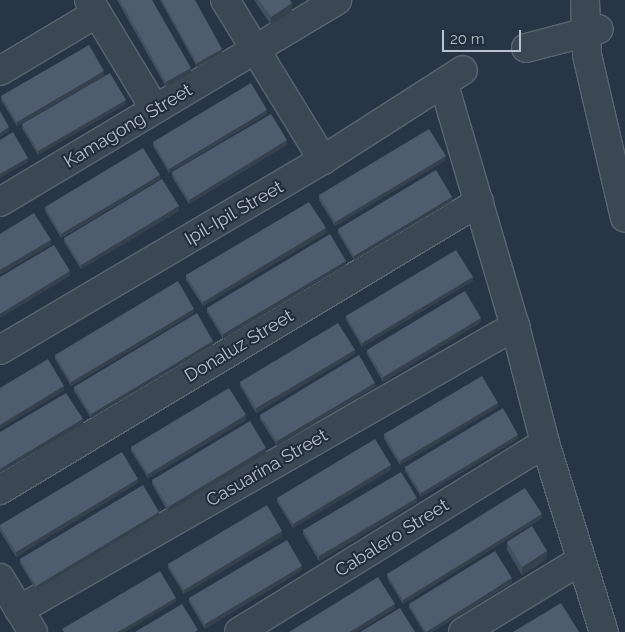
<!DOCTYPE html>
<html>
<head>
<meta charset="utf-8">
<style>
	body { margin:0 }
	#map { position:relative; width:625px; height:632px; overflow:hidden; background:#273545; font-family:Raleway,sans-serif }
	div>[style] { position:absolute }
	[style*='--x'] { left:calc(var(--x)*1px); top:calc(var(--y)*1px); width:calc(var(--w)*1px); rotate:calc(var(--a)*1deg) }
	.roads { filter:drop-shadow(1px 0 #5a6571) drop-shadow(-1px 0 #5a6571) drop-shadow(0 1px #5a6571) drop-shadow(0 -1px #5a6571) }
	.minor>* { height:28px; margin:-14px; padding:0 14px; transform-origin:14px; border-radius:14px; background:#3c4754 }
	.wall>* { inset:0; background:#434f5f }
	.shaded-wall>* { inset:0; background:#37404d }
	.building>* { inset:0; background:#4e5c6e }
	span { translate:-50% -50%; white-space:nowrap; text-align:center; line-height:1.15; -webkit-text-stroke:4px #202c3a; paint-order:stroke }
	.street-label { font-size:18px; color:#b9c2cd }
	.scale { position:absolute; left:442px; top:30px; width:79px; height:22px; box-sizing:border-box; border:2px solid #b9c2cd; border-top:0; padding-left:6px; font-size:15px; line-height:18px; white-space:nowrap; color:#b9c2cd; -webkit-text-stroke:4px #202c3a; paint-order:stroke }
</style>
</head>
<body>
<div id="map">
	<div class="roads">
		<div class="minor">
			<div style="--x:89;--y:0;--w:127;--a:58.8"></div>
			<div style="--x:225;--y:0;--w:188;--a:58.5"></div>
			<div style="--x:585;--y:0;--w:55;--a:87.9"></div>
			<div style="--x:587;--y:55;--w:167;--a:76.9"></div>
			<div style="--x:526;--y:48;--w:75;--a:-14.6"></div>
			<div style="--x:0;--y:71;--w:113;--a:-30.9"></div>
			<div style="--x:444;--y:85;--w:251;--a:73.6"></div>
			<div style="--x:515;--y:326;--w:121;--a:75.6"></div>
			<div style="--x:545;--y:443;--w:198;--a:72.7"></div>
			<div style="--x:0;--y:202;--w:393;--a:-30.9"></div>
			<div style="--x:0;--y:350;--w:375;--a:-30.5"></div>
			<div style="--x:323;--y:160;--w:166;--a:-32.7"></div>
			<div style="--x:0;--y:490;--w:559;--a:-31.02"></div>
			<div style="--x:0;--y:578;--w:63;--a:58.6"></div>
			<div style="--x:19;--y:610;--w:572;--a:-29.79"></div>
			<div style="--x:239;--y:632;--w:360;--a:-31.7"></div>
			<div style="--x:463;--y:632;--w:137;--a:-31.3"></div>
		</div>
	</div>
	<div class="wall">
		<div style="clip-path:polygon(117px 0,152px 0,191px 73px,166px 87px)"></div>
		<div style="clip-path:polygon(160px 0,195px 0,222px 53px,197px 67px)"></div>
		<div style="clip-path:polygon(254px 0,290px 0,292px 11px,271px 25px)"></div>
		<div style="clip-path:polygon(104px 76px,17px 126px,1px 100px,1px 96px)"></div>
		<div style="clip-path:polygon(126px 104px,38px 155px,22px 128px,22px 124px)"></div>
		<div style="clip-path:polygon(267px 114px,169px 173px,153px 146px,153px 142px)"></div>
		<div style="clip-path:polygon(287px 145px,189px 204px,172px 177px,172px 172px)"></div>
		<div style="clip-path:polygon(446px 160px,335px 226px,319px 200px,319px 195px)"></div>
		<div style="clip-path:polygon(160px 179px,61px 238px,45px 211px,45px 207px)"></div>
		<div style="clip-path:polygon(452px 201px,354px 260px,338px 233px,338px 229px)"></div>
		<div style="clip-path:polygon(179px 211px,81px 269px,64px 242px,64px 238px)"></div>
		<div style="clip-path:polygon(326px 233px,203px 306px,186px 280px,186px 275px)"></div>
		<div style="clip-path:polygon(346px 265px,223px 339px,207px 312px,207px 308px)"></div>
		<div style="clip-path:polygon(473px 281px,362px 347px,346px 320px,346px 316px)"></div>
		<div style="clip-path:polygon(194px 313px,71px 386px,55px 359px,55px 355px)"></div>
		<div style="clip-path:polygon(481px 322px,383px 382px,367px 354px,367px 350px)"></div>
		<div style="clip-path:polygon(213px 345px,91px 418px,74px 391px,74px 387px)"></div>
		<div style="clip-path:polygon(355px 354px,256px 413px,240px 386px,240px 382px)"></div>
		<div style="clip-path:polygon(375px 387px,277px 446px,260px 419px,260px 415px)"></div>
		<div style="clip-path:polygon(498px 407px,400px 465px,384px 439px,384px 434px)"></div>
		<div style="clip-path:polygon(246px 420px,148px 478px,131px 451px,131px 447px)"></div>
		<div style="clip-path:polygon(518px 439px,421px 497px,405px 471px,405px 467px)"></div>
		<div style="clip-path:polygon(266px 453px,168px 512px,152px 484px,152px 480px)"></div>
		<div style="clip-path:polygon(391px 470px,293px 528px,277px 502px,277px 498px)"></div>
		<div style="clip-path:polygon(138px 483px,16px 557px,0 531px,0 525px)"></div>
		<div style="clip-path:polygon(417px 502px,319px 561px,303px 534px,303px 530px)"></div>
		<div style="clip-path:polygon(159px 516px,36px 590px,20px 563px,20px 559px)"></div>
		<div style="clip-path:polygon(542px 518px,403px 604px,387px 578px,387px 574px)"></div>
		<div style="clip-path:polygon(282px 536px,184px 594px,168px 568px,168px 564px)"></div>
		<div style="clip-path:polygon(507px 542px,547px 559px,522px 575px,507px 550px)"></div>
		<div style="clip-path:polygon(302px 570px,205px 629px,189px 602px,189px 598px)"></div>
		<div style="clip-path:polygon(512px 583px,432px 632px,424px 632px,409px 608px,409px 604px)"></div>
	</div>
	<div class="shaded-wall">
		<div style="clip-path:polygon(292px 3px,292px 11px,271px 25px,271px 17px)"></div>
		<div style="clip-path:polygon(222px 49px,222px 53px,197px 67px,197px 63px)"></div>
		<div style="clip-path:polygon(191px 68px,191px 73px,166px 87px,166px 82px)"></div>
		<div style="clip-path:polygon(104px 71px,104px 76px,17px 126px,17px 122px)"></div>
		<div style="clip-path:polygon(126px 100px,126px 104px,38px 155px,38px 151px)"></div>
		<div style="clip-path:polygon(267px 110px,267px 114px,169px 173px,169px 169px)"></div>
		<div style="clip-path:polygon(9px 127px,9px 131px,0 137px,0 133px)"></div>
		<div style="clip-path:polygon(287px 140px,287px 145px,189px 204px,189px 200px)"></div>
		<div style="clip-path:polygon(446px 156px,446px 160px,335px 226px,335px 222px)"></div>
		<div style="clip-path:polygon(28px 158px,28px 162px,0 178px,0 174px)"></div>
		<div style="clip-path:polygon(160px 175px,160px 179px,61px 238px,61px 234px)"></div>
		<div style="clip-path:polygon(452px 197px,452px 201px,354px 260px,354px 256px)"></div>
		<div style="clip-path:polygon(179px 206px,179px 211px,81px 269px,81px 265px)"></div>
		<div style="clip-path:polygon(326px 228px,326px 233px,203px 306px,203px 302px)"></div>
		<div style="clip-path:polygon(51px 240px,51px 245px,0 275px,0 270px)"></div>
		<div style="clip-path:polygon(346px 261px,346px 265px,223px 339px,223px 334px)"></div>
		<div style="clip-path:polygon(70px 271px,70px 276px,0 318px,0 314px)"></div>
		<div style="clip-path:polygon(473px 277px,473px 281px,362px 347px,362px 343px)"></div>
		<div style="clip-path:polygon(194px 309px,194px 313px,71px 386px,71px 382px)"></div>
		<div style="clip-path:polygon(481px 318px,481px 322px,383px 382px,383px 377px)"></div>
		<div style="clip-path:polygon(213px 341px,213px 345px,91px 418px,91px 414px)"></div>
		<div style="clip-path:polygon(355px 350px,355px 354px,256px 413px,256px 408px)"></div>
		<div style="clip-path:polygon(375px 383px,375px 387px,277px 446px,277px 441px)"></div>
		<div style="clip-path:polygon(64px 386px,64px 391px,0 429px,0 425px)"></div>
		<div style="clip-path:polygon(498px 403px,498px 407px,400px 465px,400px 461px)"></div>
		<div style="clip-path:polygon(246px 415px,246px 420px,148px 478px,148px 474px)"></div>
		<div style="clip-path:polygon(83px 419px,83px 424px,0 473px,0 469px)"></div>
		<div style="clip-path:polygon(518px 435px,518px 439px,421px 497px,421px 493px)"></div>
		<div style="clip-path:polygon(266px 448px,266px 453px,168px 512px,168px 507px)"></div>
		<div style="clip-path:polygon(391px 465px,391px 470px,293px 528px,293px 524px)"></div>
		<div style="clip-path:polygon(138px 479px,138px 483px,16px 557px,16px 552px)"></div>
		<div style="clip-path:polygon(417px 498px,417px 502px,319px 561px,319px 556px)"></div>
		<div style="clip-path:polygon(159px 512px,159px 516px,36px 590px,36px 586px)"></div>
		<div style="clip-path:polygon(542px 514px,542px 518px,403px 604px,403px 600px)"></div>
		<div style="clip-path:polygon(282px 531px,282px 536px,184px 594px,184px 590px)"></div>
		<div style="clip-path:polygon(547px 551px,547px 559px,522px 575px,522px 567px)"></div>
		<div style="clip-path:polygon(302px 566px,302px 570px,205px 629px,205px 624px)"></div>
		<div style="clip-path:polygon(512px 578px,512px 583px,432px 632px,426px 632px)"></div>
		<div style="clip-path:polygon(176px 598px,176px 602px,125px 632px,118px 632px)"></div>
		<div style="clip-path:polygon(395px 604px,395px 609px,357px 632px,350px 632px)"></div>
	</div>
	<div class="building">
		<div style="clip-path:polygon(120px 0,152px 0,191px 68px,166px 82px)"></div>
		<div style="clip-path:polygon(162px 0,195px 0,222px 49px,197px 63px)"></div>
		<div style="clip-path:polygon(259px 0,290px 0,292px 3px,271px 17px)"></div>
		<div style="clip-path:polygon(89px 45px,104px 71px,17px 122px,1px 96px)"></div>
		<div style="clip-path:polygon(110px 73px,126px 100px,38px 151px,22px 124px)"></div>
		<div style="clip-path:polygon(251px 83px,267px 110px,169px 169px,153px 142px)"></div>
		<div style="clip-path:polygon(0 111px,9px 127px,0 133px)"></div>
		<div style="clip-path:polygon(271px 114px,287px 140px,189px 200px,172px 172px)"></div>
		<div style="clip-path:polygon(429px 129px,446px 156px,335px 222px,319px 195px)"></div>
		<div style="clip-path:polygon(13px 132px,28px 158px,0 174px,0 140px)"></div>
		<div style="clip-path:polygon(143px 148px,160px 175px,61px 234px,45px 207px)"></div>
		<div style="clip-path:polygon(436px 170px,452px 197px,354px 256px,338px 229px)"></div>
		<div style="clip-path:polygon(162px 179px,179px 206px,81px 265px,64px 238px)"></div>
		<div style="clip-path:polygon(309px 202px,326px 228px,203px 302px,186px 275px)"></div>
		<div style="clip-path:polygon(34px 213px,51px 240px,0 270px,0 234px)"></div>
		<div style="clip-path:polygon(330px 234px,346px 261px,223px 334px,207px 308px)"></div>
		<div style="clip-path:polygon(54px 245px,70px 271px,0 314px,0 277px)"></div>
		<div style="clip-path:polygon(456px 250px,473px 277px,362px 343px,346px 316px)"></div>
		<div style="clip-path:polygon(178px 281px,194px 309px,71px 382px,55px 355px)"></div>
		<div style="clip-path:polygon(465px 291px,481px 318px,383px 377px,367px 350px)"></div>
		<div style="clip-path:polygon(197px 313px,213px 341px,91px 414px,74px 387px)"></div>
		<div style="clip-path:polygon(338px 323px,355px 350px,256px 408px,240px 382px)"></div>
		<div style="clip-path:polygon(359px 355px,375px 383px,277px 441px,260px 415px)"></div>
		<div style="clip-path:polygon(48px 359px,64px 386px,0 425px,0 388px)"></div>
		<div style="clip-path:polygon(482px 376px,498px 403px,400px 461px,384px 434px)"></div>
		<div style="clip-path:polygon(229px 388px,246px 415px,148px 474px,131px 447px)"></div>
		<div style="clip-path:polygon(66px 393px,83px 419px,0 469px,0 432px)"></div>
		<div style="clip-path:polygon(503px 408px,518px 435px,421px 493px,405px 467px)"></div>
		<div style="clip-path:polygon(250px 421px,266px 448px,168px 507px,152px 480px)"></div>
		<div style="clip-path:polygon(375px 439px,391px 465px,293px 524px,277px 498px)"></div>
		<div style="clip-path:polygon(122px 452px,138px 479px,16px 552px,0 526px,0 525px)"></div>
		<div style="clip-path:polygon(401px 472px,417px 498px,319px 556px,303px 530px)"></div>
		<div style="clip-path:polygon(143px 485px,159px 512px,36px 586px,20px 559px)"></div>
		<div style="clip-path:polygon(525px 488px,542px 514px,403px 600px,387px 574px)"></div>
		<div style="clip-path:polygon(267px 505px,282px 531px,184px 590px,168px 564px)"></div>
		<div style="clip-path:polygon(532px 526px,547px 551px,522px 567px,507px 542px)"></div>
		<div style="clip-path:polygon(287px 540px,302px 566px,205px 624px,189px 598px)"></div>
		<div style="clip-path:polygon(495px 551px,512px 578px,426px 632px,409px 604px)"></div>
		<div style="clip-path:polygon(160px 571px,176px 598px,118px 632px,64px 632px,62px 629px)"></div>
		<div style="clip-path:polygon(378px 577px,395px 604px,350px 632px,289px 632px)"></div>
		<div style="clip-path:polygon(561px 603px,579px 632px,513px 632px)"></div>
		<div style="clip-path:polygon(182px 604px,198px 630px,195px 632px,135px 632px)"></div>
		<div style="clip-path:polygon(400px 608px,415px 632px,360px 632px)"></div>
	</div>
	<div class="street-label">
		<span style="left:128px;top:126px;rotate:-31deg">Kamagong Street</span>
		<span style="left:234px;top:213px;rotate:-30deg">Ipil-Ipil Street</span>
		<span style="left:239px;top:346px;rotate:-31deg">Donaluz Street</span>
		<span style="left:267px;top:468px;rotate:-30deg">Casuarina Street</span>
		<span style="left:392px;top:538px;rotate:-32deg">Cabalero Street</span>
	</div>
	<div class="scale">20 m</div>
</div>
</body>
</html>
